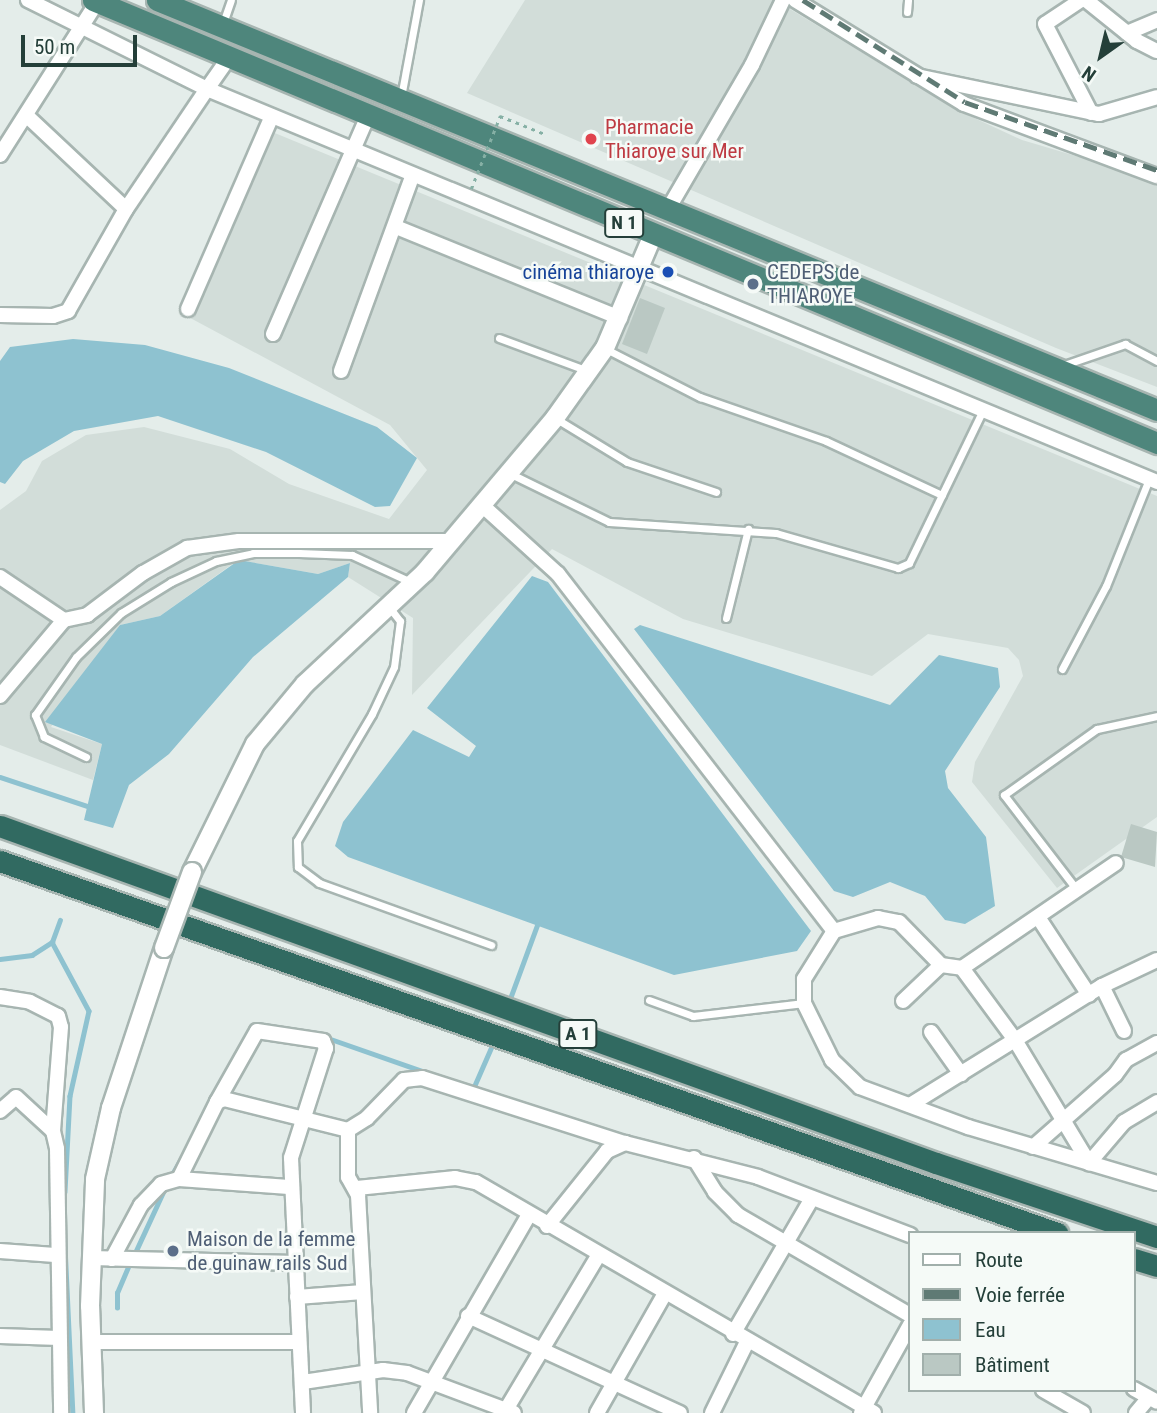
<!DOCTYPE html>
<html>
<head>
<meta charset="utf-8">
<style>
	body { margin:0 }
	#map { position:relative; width:1157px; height:1413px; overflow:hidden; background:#e4edea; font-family:"Roboto Condensed",sans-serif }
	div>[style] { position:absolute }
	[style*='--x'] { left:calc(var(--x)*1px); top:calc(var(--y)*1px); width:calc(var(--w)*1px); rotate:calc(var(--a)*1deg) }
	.built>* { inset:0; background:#d2ddd9 }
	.water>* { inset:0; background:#8ec2d0 }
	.stream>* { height:4.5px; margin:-2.25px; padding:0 2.25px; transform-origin:2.25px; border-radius:2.25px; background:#8ec2d0 }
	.building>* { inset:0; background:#bac8c3 }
	.path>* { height:2.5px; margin-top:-1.25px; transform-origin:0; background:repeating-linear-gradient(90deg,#86b0a5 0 3.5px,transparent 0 8.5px) }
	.roads { filter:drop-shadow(2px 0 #a7b5b1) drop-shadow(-2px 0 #a7b5b1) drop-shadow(0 2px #a7b5b1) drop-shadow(0 -2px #a7b5b1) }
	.service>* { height:7px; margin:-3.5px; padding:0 3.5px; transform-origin:3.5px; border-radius:3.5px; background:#fff }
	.minor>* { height:14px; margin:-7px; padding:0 7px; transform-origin:7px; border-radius:7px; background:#fff }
	.tertiary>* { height:18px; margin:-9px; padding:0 9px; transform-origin:9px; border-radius:9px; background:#fff }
	.trunk>* { height:21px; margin:-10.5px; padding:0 10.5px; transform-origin:10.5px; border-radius:10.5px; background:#4e867c }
	.motorway>* { height:21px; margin:-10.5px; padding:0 10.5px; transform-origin:10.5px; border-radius:10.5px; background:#316a61 }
	.rail>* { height:4.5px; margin-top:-2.25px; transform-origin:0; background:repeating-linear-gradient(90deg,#5f7a74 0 14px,transparent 0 21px) }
	.path-bridge>* { height:2.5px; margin-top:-1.25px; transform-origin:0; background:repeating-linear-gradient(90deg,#86b0a5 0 3.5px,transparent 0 8.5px) }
	.bridges { filter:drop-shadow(2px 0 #a7b5b1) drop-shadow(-2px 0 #a7b5b1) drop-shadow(0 2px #a7b5b1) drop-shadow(0 -2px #a7b5b1) }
	.tertiary-bridge>* { height:18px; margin:-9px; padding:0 9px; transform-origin:9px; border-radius:9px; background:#fff }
	.dots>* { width:19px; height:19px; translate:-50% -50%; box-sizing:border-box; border:4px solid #f5faf7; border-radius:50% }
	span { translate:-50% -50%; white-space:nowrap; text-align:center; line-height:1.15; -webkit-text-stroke:5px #f5faf7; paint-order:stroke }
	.shield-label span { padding:2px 5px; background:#f5faf7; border:2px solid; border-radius:5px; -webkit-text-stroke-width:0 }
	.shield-label { font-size:19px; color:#243f39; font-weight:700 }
	.health-label { font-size:21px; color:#be3a42 }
	.left { translate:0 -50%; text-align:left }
	.transit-label { font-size:21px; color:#164399 }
	.right { translate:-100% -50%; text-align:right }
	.service-label { font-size:21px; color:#4e5e75 }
	.legend { position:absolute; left:908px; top:1231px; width:228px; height:161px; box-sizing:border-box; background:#f5faf7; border:2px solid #a1afab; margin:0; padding:9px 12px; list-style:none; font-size:21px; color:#243f39 }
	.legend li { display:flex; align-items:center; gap:14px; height:35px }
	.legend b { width:35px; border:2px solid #a1afab }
	.north { position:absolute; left:1066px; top:21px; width:70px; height:70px; -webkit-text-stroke:5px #f5faf7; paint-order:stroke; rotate:214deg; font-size:19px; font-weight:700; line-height:28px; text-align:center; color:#243f39 }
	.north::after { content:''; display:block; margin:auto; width:24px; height:32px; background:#243f39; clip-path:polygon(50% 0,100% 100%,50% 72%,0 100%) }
	.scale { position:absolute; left:21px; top:35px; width:116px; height:32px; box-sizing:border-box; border:4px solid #243f39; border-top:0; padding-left:9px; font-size:21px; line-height:24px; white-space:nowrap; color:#243f39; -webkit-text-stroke:5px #f5faf7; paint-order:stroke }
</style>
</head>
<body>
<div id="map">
	<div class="built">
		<div style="clip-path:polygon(525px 0,775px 0,957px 110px,1022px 140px,1157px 180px,1157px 387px,1056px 348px,467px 93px)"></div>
		<div style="clip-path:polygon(265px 129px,1157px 496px,1157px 817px,1057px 888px,972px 782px,975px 762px,1023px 676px,1019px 660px,1008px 648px,928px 634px,872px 676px,683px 619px,552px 549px,412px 695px,413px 618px,348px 577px,350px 563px,318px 574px,238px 560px,160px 616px,120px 625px,51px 727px,102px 744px,93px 780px,0 745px,0 510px,26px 491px,42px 461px,86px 435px,144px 427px,230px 449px,289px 484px,389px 519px,427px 470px,390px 425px,181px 313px)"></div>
	</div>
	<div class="water">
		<div style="clip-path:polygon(73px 339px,145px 345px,229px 368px,377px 427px,417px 458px,390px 506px,375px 507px,266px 452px,158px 416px,74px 431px,23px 461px,5px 484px,0 482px,0 361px,10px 347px)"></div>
		<div style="clip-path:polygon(239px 560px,318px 574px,350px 563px,348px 577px,253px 657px,169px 754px,129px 785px,113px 828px,84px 820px,102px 744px,45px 722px,120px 625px,160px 616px)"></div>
		<div style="clip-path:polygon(532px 576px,548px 582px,811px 931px,797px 951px,674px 975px,348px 857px,335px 846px,343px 822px,413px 730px,469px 757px,476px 746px,427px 708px)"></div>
		<div style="clip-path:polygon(640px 625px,890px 705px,939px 655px,998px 668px,1000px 687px,945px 771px,948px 788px,986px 837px,995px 906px,965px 924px,945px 920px,925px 896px,890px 882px,853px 897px,834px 891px,634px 629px)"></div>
	</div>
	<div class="stream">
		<div style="--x:0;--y:777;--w:92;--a:18.4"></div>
		<div style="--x:52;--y:942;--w:78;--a:61.8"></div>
		<div style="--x:89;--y:1011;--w:87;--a:102.6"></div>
		<div style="--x:70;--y:1096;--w:96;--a:93"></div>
		<div style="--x:0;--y:959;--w:32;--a:-7"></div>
		<div style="--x:32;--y:955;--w:24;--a:-33"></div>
		<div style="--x:52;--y:942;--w:23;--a:-70"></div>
		<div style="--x:508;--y:1004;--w:84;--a:-69.8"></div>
		<div style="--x:325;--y:1037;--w:106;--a:19.3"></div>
		<div style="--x:473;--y:1089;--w:52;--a:-66.4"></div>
		<div style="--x:171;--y:1176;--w:30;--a:-60"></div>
		<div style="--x:65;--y:1246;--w:167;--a:87.3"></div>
		<div style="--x:134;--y:1255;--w:72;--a:-65.2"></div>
		<div style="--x:117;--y:1308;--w:15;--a:-90"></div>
		<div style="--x:117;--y:1293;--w:33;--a:-67"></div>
	</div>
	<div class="building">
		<div style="clip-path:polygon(640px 298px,665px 308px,647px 354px,622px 344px)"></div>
		<div style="clip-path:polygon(1131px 824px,1157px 832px,1155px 867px,1121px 857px)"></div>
	</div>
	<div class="path">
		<div style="--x:500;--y:116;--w:48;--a:21.8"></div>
	</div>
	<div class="roads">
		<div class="service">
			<div style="--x:907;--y:12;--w:12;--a:-85"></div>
			<div style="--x:223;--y:23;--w:24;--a:-71"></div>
			<div style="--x:401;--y:97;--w:99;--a:-79.5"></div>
			<div style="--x:499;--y:338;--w:95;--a:20.3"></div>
			<div style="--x:606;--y:349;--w:106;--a:27.1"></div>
			<div style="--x:700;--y:397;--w:133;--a:19.2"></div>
			<div style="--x:826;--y:441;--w:128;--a:25"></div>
			<div style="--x:1064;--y:365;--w:65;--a:-19"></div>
			<div style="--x:1125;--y:344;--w:36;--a:28"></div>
			<div style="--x:555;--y:418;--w:84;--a:31.4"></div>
			<div style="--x:627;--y:462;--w:94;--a:18.6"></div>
			<div style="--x:511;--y:474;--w:109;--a:26.1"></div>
			<div style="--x:609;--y:522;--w:167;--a:3.8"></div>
			<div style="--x:776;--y:533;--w:127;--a:16"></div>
			<div style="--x:898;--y:568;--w:12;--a:-24"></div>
			<div style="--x:909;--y:563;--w:168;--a:-64.2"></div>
			<div style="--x:389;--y:607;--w:18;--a:52"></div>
			<div style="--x:400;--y:621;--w:46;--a:97.4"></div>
			<div style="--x:394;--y:667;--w:52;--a:115.1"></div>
			<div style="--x:372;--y:714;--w:147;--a:120.6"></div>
			<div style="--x:297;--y:841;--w:26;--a:88"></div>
			<div style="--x:298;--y:867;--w:26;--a:37"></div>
			<div style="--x:319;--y:883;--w:183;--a:19.8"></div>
			<div style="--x:726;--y:618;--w:92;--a:-76.1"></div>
			<div style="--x:1062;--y:669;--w:94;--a:-62.1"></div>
			<div style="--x:1106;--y:586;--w:115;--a:-68.1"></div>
			<div style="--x:86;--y:757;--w:47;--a:-154.5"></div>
			<div style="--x:44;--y:737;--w:24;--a:-112"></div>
			<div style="--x:35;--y:715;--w:71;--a:-54.7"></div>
			<div style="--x:76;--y:657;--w:63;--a:-44.4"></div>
			<div style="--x:121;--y:613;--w:59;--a:-31.8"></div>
			<div style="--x:171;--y:582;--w:50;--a:-25"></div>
			<div style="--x:216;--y:561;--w:38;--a:-12"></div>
			<div style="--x:253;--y:553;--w:46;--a:0"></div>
			<div style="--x:299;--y:553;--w:53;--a:2.2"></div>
			<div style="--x:352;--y:555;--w:67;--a:24.7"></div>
			<div style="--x:1077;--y:890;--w:120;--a:-127.5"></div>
			<div style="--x:1004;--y:795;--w:114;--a:-35.4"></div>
			<div style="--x:1097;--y:729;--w:61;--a:-12.2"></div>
			<div style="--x:649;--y:1000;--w:47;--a:20"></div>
			<div style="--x:693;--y:1016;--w:112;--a:-6.7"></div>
		</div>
		<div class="minor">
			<div style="--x:28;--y:0;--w:200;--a:26.4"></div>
			<div style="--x:207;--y:89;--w:39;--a:-55"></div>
			<div style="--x:795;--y:0;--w:198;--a:31.6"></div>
			<div style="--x:964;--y:104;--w:206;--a:20.5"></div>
			<div style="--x:1081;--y:0;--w:43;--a:146.3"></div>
			<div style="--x:1045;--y:24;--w:100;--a:62.7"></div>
			<div style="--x:1086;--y:0;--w:65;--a:38.8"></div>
			<div style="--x:1137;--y:41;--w:22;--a:27"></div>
			<div style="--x:1127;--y:33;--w:33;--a:-23"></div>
			<div style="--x:917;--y:76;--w:186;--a:11.8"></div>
			<div style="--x:1099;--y:114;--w:60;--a:-16.3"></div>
			<div style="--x:26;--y:115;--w:137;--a:43.2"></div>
			<div style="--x:0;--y:155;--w:181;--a:-57.6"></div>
			<div style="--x:667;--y:211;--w:169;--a:-59.8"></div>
			<div style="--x:752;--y:65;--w:72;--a:-64.5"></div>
			<div style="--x:396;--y:227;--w:242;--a:22.1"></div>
			<div style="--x:188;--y:309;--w:210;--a:-66.5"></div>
			<div style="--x:0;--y:315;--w:53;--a:1.1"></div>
			<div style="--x:53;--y:316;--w:16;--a:-18"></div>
			<div style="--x:68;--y:311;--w:117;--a:-60.4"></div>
			<div style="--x:126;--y:209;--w:145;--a:-56"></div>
			<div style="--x:207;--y:89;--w:1028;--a:22.47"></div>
			<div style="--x:273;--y:334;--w:238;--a:-66.5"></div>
			<div style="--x:341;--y:371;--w:207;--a:-69.9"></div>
			<div style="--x:483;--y:506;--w:101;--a:42.2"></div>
			<div style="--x:558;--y:574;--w:451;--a:52.3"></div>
			<div style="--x:834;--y:931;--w:46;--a:-16.5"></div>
			<div style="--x:878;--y:918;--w:21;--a:11"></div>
			<div style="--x:899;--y:922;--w:60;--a:45.7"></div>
			<div style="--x:941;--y:965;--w:21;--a:8"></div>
			<div style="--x:962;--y:968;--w:186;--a:-34.3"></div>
			<div style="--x:0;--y:577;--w:77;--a:33.9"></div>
			<div style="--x:64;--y:620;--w:24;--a:-12"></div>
			<div style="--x:87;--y:615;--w:70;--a:-36.9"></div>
			<div style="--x:143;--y:573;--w:51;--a:-29.6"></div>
			<div style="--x:187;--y:548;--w:52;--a:-7.7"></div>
			<div style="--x:239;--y:541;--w:213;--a:0"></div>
			<div style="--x:0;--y:696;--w:99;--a:-49.9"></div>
			<div style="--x:1038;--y:917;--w:93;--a:56.8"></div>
			<div style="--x:834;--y:931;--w:57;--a:122"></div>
			<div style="--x:804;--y:979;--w:24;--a:90"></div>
			<div style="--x:804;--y:1003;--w:64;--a:63.8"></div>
			<div style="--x:832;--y:1060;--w:39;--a:44"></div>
			<div style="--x:860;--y:1087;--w:115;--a:20.3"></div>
			<div style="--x:968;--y:1127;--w:197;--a:16.5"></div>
			<div style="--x:962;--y:968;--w:89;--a:53.6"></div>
			<div style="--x:1015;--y:1040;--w:144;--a:59"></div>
			<div style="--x:1089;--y:1163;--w:54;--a:-49.5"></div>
			<div style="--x:1124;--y:1122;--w:39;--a:-31"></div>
			<div style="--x:1102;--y:986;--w:50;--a:63.9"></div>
			<div style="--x:0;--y:997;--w:30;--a:9"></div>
			<div style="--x:30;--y:1002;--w:31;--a:27"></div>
			<div style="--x:58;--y:1016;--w:11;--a:75"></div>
			<div style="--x:61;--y:1027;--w:104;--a:94.4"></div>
			<div style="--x:903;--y:1001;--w:52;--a:-43.5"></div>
			<div style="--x:931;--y:1032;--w:52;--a:54.5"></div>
			<div style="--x:217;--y:1102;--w:81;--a:-60.6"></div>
			<div style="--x:257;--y:1031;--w:67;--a:8.6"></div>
			<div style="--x:323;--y:1041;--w:8;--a:67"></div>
			<div style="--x:326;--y:1048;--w:115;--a:107.7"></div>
			<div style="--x:291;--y:1158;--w:255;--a:87.3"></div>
			<div style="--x:910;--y:1105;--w:226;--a:-31.8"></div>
			<div style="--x:1102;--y:986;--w:61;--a:-25.3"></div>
			<div style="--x:0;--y:1111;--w:21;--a:-41"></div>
			<div style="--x:16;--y:1097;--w:50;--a:42.6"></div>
			<div style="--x:53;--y:1131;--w:18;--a:77"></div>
			<div style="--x:57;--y:1149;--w:264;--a:89.1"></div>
			<div style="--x:348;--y:1130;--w:47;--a:90"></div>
			<div style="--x:348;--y:1177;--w:21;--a:61"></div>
			<div style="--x:358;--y:1195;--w:218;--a:86.8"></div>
			<div style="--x:1033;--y:1147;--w:109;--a:-41.3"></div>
			<div style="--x:1115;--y:1075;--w:19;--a:-54"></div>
			<div style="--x:1126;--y:1060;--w:35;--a:-29"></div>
			<div style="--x:694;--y:1158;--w:40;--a:58"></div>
			<div style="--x:715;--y:1192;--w:33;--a:45"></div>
			<div style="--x:738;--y:1215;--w:199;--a:30.2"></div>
			<div style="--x:179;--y:1179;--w:86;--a:-63.7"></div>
			<div style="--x:217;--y:1102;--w:8;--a:-23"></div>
			<div style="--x:224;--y:1099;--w:128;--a:14"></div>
			<div style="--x:348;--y:1130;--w:22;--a:-32"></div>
			<div style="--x:367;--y:1118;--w:53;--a:-45.8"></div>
			<div style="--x:404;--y:1080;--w:18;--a:-6"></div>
			<div style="--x:422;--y:1078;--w:213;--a:17.8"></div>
			<div style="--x:357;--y:1188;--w:99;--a:-5.8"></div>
			<div style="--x:455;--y:1178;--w:21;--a:11"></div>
			<div style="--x:476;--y:1182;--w:460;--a:30.1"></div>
			<div style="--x:547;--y:1226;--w:96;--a:-51.3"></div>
			<div style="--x:607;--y:1151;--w:20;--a:-24"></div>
			<div style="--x:625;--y:1143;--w:137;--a:14.3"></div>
			<div style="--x:758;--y:1177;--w:163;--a:20.9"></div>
			<div style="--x:0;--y:1251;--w:55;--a:4.2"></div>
			<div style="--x:91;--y:1258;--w:205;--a:1.4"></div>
			<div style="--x:112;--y:1259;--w:61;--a:-61.8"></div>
			<div style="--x:141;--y:1205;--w:29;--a:-46"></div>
			<div style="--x:161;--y:1184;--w:19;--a:-16"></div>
			<div style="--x:179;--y:1179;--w:110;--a:4.2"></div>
			<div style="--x:297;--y:1297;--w:66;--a:-4.3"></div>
			<div style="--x:468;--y:1316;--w:233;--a:24.6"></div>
			<div style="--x:733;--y:1334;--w:157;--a:-59.8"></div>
			<div style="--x:0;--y:1336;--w:59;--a:1.9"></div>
			<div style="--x:92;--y:1342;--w:207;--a:0"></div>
			<div style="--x:303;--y:1382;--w:81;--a:-8.5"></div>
			<div style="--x:383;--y:1370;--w:24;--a:7"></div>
			<div style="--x:407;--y:1373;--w:114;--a:20.5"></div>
			<div style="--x:1134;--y:1389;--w:26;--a:29"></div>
			<div style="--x:1043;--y:1390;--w:46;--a:29.9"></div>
			<div style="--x:414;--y:1413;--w:229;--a:-59.9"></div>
			<div style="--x:504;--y:1413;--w:183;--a:-59.1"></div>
			<div style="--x:597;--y:1413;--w:136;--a:-60.4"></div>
			<div style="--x:712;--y:1413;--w:79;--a:-63.8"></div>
			<div style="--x:861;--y:1413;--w:101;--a:-60.9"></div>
			<div style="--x:1136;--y:1413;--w:17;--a:-50"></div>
		</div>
		<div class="tertiary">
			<div style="--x:192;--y:872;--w:143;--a:-63.8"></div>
			<div style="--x:255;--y:744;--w:78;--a:-50.2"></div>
			<div style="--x:305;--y:684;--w:164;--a:-43"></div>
			<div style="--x:425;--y:572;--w:202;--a:-49.8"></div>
			<div style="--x:555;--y:418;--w:86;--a:-54.5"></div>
			<div style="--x:605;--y:348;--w:123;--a:-67"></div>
			<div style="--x:94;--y:1413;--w:107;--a:-92.1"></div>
			<div style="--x:90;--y:1306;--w:127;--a:-87.7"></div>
			<div style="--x:95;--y:1179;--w:73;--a:-77.3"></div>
			<div style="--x:111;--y:1108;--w:169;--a:-71.7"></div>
		</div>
		<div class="trunk">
			<div style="--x:93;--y:0;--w:1153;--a:22.6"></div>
			<div style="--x:157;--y:0;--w:1081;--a:22.29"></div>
		</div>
		<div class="motorway">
			<div style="--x:0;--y:826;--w:995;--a:19.8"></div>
			<div style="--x:936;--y:1163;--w:233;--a:18.5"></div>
			<div style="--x:0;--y:861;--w:1121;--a:19.39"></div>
			<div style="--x:1134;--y:1259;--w:24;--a:17"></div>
		</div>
	</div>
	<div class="rail">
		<div style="--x:803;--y:0;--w:191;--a:32.2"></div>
		<div style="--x:965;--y:102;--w:204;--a:19.5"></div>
	</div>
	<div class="path-bridge">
		<div style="--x:471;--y:189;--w:79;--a:-68.3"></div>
	</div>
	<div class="bridges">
		<div class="tertiary-bridge">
			<div style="--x:164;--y:948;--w:81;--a:-69.8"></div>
		</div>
	</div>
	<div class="dots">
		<div style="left:591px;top:139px;background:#e0444e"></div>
		<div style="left:668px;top:272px;background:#1a4fb4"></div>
		<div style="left:753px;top:284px;background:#5c6f8a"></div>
		<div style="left:173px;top:1251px;background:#5c6f8a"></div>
	</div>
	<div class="shield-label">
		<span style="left:624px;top:223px">N 1</span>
		<span style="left:578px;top:1034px">A 1</span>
	</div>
	<div class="health-label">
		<span class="left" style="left:605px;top:139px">Pharmacie<br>Thiaroye sur Mer</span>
	</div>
	<div class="transit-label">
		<span class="right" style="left:654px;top:272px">cinéma thiaroye</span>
	</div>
	<div class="service-label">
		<span class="left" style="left:767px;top:284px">CEDEPS de<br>THIAROYE</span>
		<span class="left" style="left:187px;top:1251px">Maison de la femme<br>de guinaw rails Sud</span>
	</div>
	<ul class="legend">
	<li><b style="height:9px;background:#fff"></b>Route</li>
	<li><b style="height:9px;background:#5f7a74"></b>Voie ferrée</li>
	<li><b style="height:19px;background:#8ec2d0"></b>Eau</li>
	<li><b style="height:19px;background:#bac8c3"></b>Bâtiment</li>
	</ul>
	<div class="north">N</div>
	<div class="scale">50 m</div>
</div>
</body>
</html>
